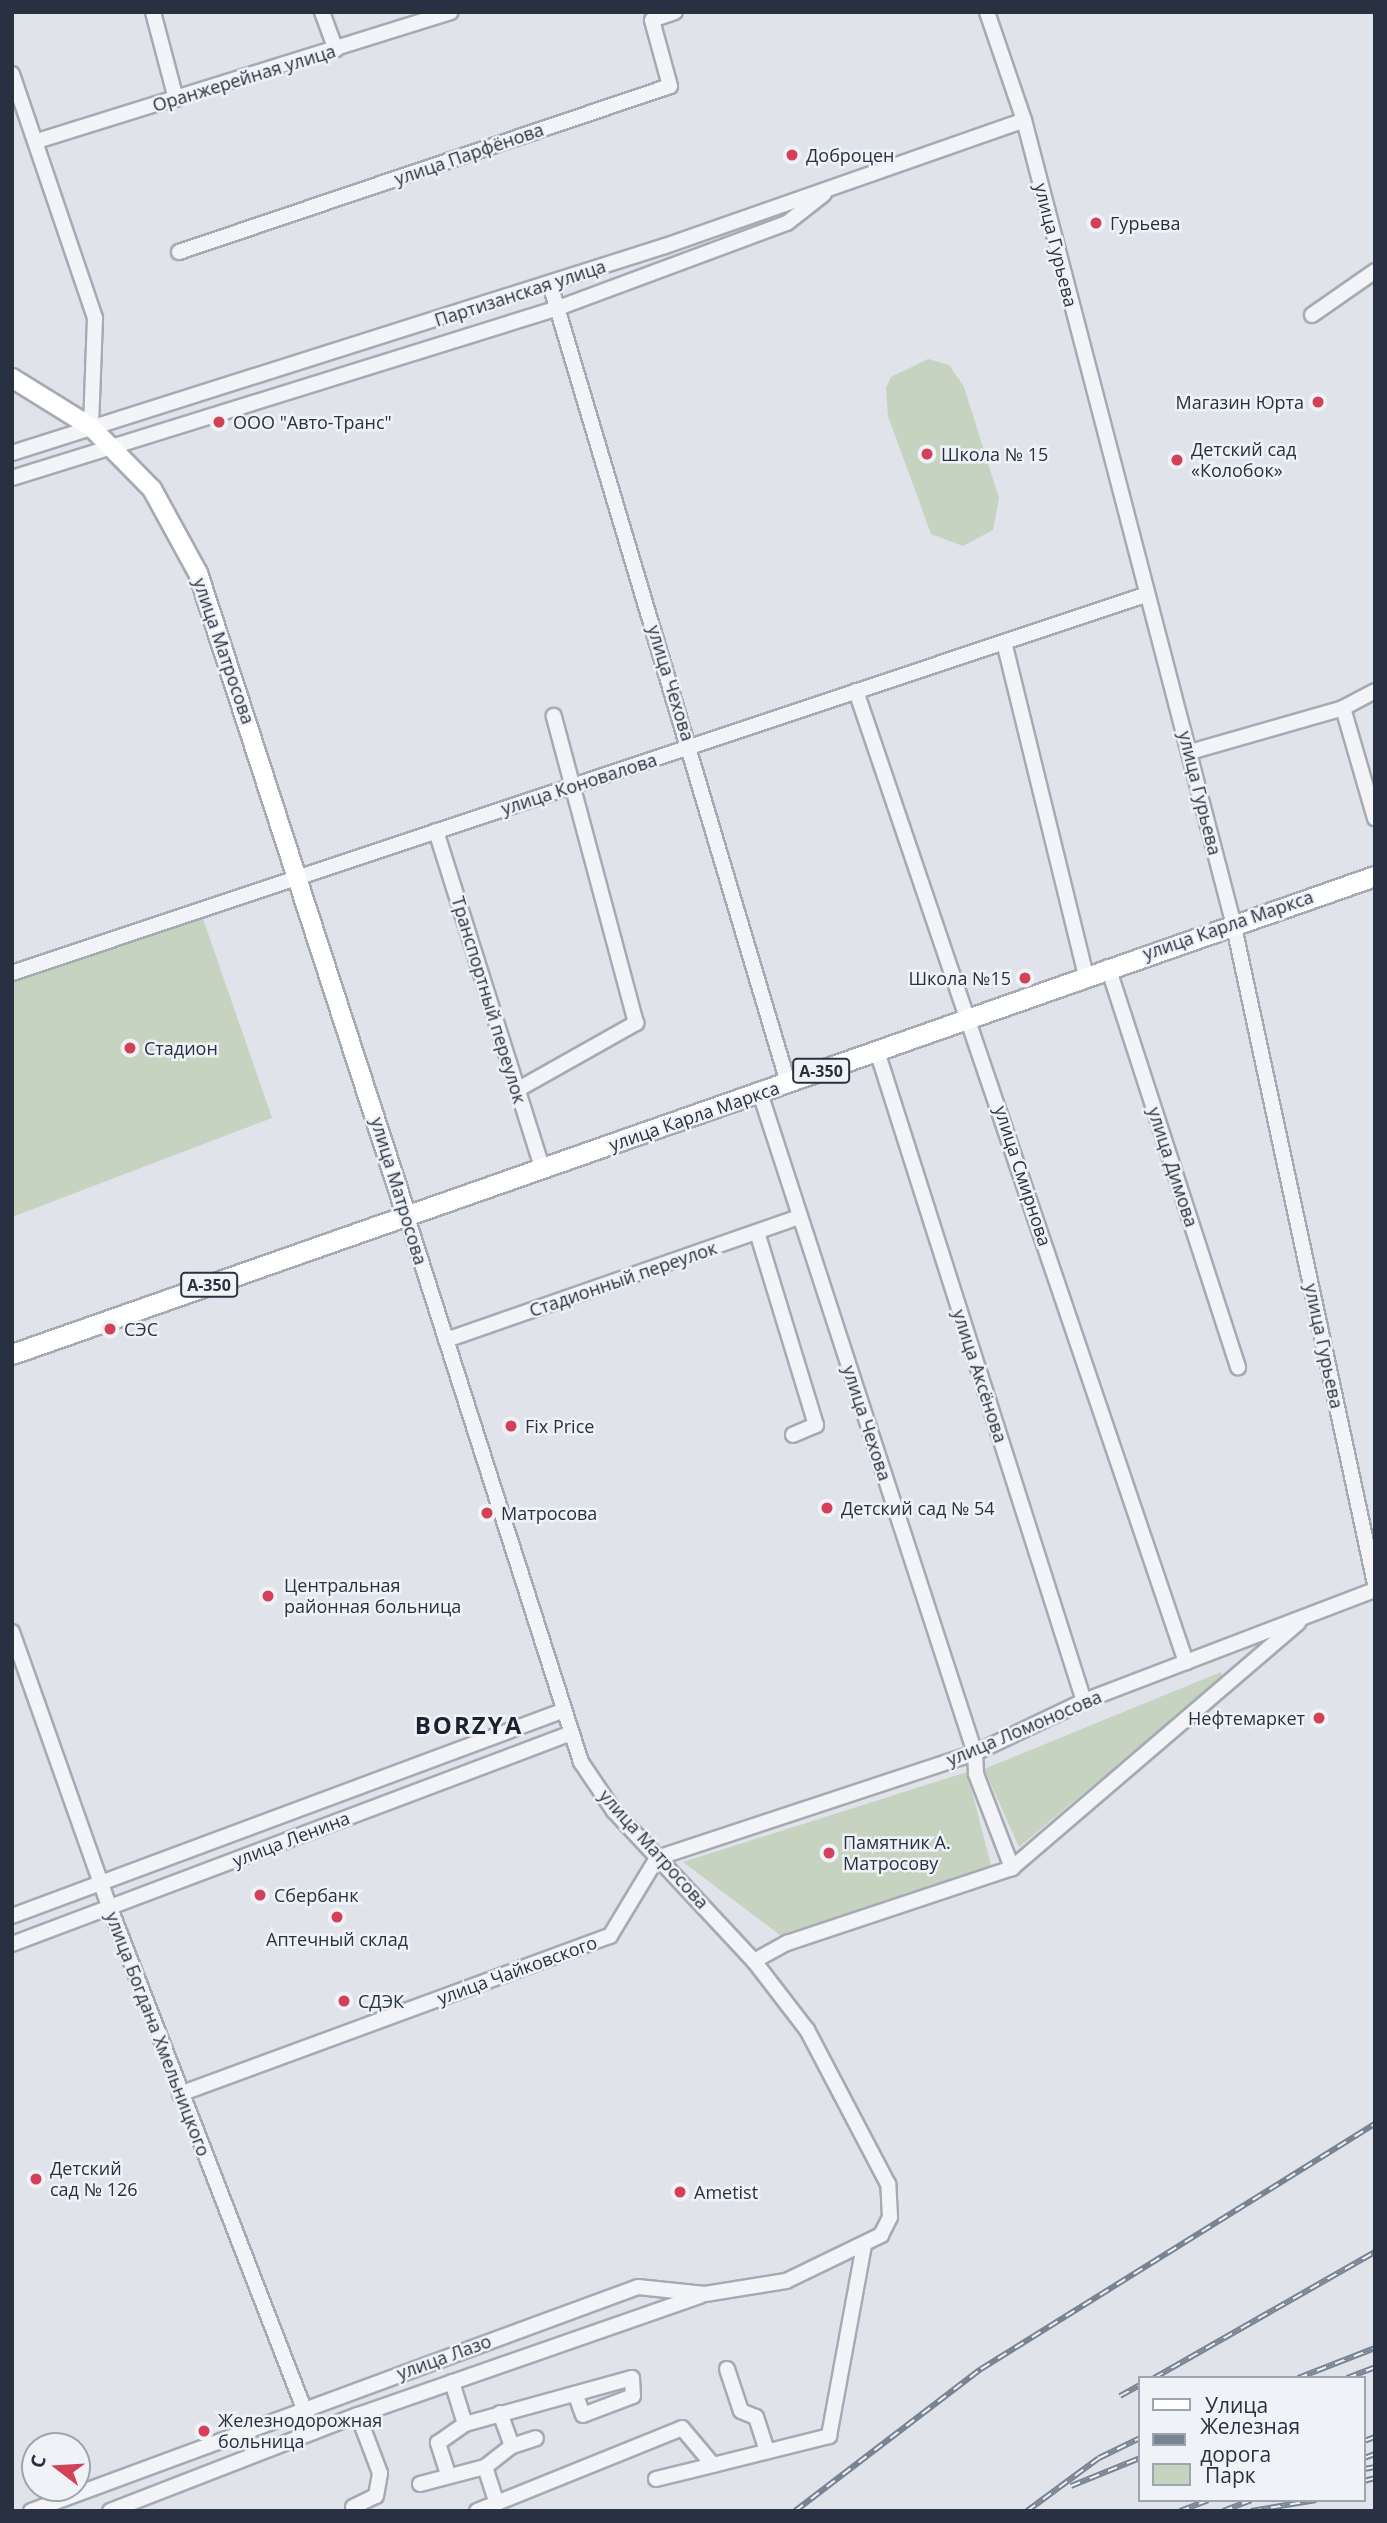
<!DOCTYPE html>
<html>
<head>
<meta charset="utf-8">
<style>
	body { margin:0 }
	#map { position:relative; width:1387px; height:2523px; overflow:hidden; background:#e0e3e9; font-family:"Open Sans",sans-serif }
	div>[style] { position:absolute }
	[style*='--x'] { left:calc(var(--x)*1px); top:calc(var(--y)*1px); width:calc(var(--w)*1px); rotate:calc(var(--a)*1deg) }
	.green>* { inset:0; background:#c5d3c0 }
	.roads { filter:drop-shadow(2px 0 #a5aab3) drop-shadow(-2px 0 #a5aab3) drop-shadow(0 2px #a5aab3) drop-shadow(0 -2px #a5aab3) }
	.minor>* { height:14px; margin:-7px; padding:0 7px; transform-origin:7px; border-radius:7px; background:#f2f4f7 }
	.major>* { height:18px; margin:-9px; padding:0 9px; transform-origin:9px; border-radius:9px; background:#fff }
	.highway>* { height:19px; margin:-9.5px; padding:0 9.5px; transform-origin:9.5px; border-radius:9.5px; background:#fff }
	.rail>* { height:6px; margin-top:-3px; transform-origin:0; background:repeating-linear-gradient(90deg,#eff2f7 0 10px,#788393 0 20px); box-sizing:border-box; border-block:2px solid #788393 }
	.dots>* { width:19px; height:19px; translate:-50% -50%; box-sizing:border-box; border:4px solid #eff2f7; border-radius:50% }
	span { translate:-50% -50%; white-space:nowrap; text-align:center; line-height:1.15; -webkit-text-stroke:5px #eff2f7; paint-order:stroke }
	.shield-label span { padding:2px 5px; background:#eff2f7; border:2px solid; border-radius:5px; -webkit-text-stroke-width:0 }
	.shield-label { font-size:16px; color:#283141; font-weight:700 }
	.street-label { font-size:18px; color:#283141 }
	.poi-label { font-size:18px; color:#283141 }
	.left { translate:0 -50%; text-align:left }
	.right { translate:-100% -50%; text-align:right }
	.district-label { font-size:24px; color:#1a2232; font-weight:700; letter-spacing:2px }
	.frame { position:absolute; inset:0; border:14px solid #283141; pointer-events:none }
	.legend { position:absolute; left:1138px; top:2376px; width:228px; height:126px; box-sizing:border-box; background:#eff2f7; border:2px solid #9fa5ae; margin:0; padding:9px 12px; list-style:none; font-size:21px; color:#283141 }
	.legend li { display:flex; align-items:center; gap:14px; height:35px }
	.legend b { width:35px; border:2px solid #9fa5ae }
	.north { position:absolute; left:21px; top:2432px; width:70px; height:70px; box-sizing:border-box; background:#eff2f7; border:2px solid #9fa5ae; border-radius:50%; rotate:287deg; font-size:19px; font-weight:700; line-height:28px; text-align:center; color:#283141 }
	.north::after { content:''; display:block; margin:auto; width:24px; height:32px; background:#d34057; clip-path:polygon(50% 0,100% 100%,50% 72%,0 100%) }
</style>
</head>
<body>
<div id="map">
	<div class="green">
		<div style="clip-path:polygon(928px 359px,949px 365px,964px 387px,999px 498px,993px 530px,963px 546px,931px 534px,888px 416px,886px 388px,891px 377px)"></div>
		<div style="clip-path:polygon(202px 916px,272px 1118px,12px 1217px,12px 979px)"></div>
		<div style="clip-path:polygon(1221px 1672px,1222px 1678px,1019px 1847px,984px 1769px)"></div>
		<div style="clip-path:polygon(967px 1772px,992px 1869px,780px 1935px,683px 1862px)"></div>
	</div>
	<div class="roads">
		<div class="minor">
			<div style="--x:153;--y:12;--w:90;--a:75.2"></div>
			<div style="--x:322;--y:12;--w:40;--a:69.8"></div>
			<div style="--x:987;--y:12;--w:114;--a:71.1"></div>
			<div style="--x:1024;--y:120;--w:829;--a:75.39"></div>
			<div style="--x:1233;--y:922;--w:677;--a:77.89"></div>
			<div style="--x:12;--y:74;--w:258;--a:71.2"></div>
			<div style="--x:95;--y:318;--w:109;--a:92.1"></div>
			<div style="--x:37;--y:141;--w:433;--a:-17.3"></div>
			<div style="--x:179;--y:252;--w:518;--a:-18.68"></div>
			<div style="--x:670;--y:86;--w:68;--a:-105.3"></div>
			<div style="--x:652;--y:20;--w:24;--a:-19"></div>
			<div style="--x:550;--y:284;--w:834;--a:73.41"></div>
			<div style="--x:1312;--y:315;--w:77;--a:-34.9"></div>
			<div style="--x:12;--y:453;--w:685;--a:-17.59"></div>
			<div style="--x:665;--y:246;--w:380;--a:-19.3"></div>
			<div style="--x:12;--y:478;--w:572;--a:-17.29"></div>
			<div style="--x:558;--y:308;--w:244;--a:-20.4"></div>
			<div style="--x:787;--y:223;--w:47;--a:-38.1"></div>
			<div style="--x:1004;--y:642;--w:343;--a:76.2"></div>
			<div style="--x:856;--y:691;--w:1026;--a:71.23"></div>
			<div style="--x:1343;--y:708;--w:115;--a:73.8"></div>
			<div style="--x:1190;--y:752;--w:159;--a:-16"></div>
			<div style="--x:1343;--y:708;--w:36;--a:-28"></div>
			<div style="--x:436;--y:831;--w:353;--a:72.5"></div>
			<div style="--x:1108;--y:967;--w:421;--a:72"></div>
			<div style="--x:12;--y:973;--w:1194;--a:-18.45"></div>
			<div style="--x:877;--y:1051;--w:682;--a:72.34"></div>
			<div style="--x:517;--y:1090;--w:137;--a:-29.4"></div>
			<div style="--x:636;--y:1023;--w:318;--a:-105"></div>
			<div style="--x:760;--y:1093;--w:694;--a:71.96"></div>
			<div style="--x:975;--y:1753;--w:21;--a:87"></div>
			<div style="--x:976;--y:1774;--w:101;--a:69"></div>
			<div style="--x:757;--y:1232;--w:202;--a:73"></div>
			<div style="--x:816;--y:1425;--w:25;--a:157"></div>
			<div style="--x:446;--y:1340;--w:374;--a:-19.2"></div>
			<div style="--x:12;--y:1632;--w:293;--a:70.5"></div>
			<div style="--x:110;--y:1908;--w:562;--a:68.82"></div>
			<div style="--x:12;--y:1916;--w:587;--a:-20.44"></div>
			<div style="--x:12;--y:1944;--w:595;--a:-20.66"></div>
			<div style="--x:754;--y:1961;--w:38;--a:-29"></div>
			<div style="--x:787;--y:1943;--w:237;--a:-18.4"></div>
			<div style="--x:1012;--y:1868;--w:377;--a:-40.6"></div>
			<div style="--x:180;--y:2094;--w:458;--a:-20.2"></div>
			<div style="--x:610;--y:1936;--w:91;--a:-58.9"></div>
			<div style="--x:657;--y:1858;--w:335;--a:-18.3"></div>
			<div style="--x:975;--y:1753;--w:121;--a:-25.5"></div>
			<div style="--x:1084;--y:1701;--w:311;--a:-20.9"></div>
			<div style="--x:727;--y:2369;--w:44;--a:71.6"></div>
			<div style="--x:741;--y:2411;--w:16;--a:22"></div>
			<div style="--x:756;--y:2417;--w:36;--a:72"></div>
			<div style="--x:452;--y:2382;--w:44;--a:72.8"></div>
			<div style="--x:465;--y:2424;--w:173;--a:-15.4"></div>
			<div style="--x:632;--y:2378;--w:18;--a:87"></div>
			<div style="--x:633;--y:2396;--w:53;--a:159.2"></div>
			<div style="--x:583;--y:2415;--w:20;--a:-110"></div>
			<div style="--x:500;--y:2413;--w:35;--a:70"></div>
			<div style="--x:512;--y:2446;--w:25;--a:-18"></div>
			<div style="--x:485;--y:2467;--w:34;--a:-38"></div>
			<div style="--x:448;--y:2474;--w:33;--a:-108"></div>
			<div style="--x:438;--y:2443;--w:33;--a:-35"></div>
			<div style="--x:656;--y:2479;--w:59;--a:-13.8"></div>
			<div style="--x:420;--y:2484;--w:67;--a:-14.7"></div>
			<div style="--x:485;--y:2467;--w:38;--a:72"></div>
			<div style="--x:353;--y:2507;--w:25;--a:-26"></div>
			<div style="--x:376;--y:2496;--w:23;--a:-80"></div>
			<div style="--x:380;--y:2473;--w:62;--a:-110.8"></div>
			<div style="--x:31;--y:2511;--w:647;--a:-20.26"></div>
			<div style="--x:638;--y:2287;--w:67;--a:6"></div>
			<div style="--x:705;--y:2294;--w:82;--a:-9.1"></div>
			<div style="--x:786;--y:2281;--w:106;--a:-25.8"></div>
			<div style="--x:881;--y:2235;--w:20;--a:-63"></div>
			<div style="--x:890;--y:2217;--w:33;--a:-93"></div>
			<div style="--x:888;--y:2184;--w:174;--a:-117.7"></div>
			<div style="--x:807;--y:2030;--w:87;--a:-127.5"></div>
			<div style="--x:754;--y:1961;--w:205;--a:-133"></div>
			<div style="--x:614;--y:1811;--w:59;--a:-124"></div>
			<div style="--x:581;--y:1762;--w:572;--a:-107.71"></div>
			<div style="--x:110;--y:2511;--w:266;--a:-21.2"></div>
			<div style="--x:358;--y:2415;--w:362;--a:-19.2"></div>
			<div style="--x:477;--y:2511;--w:221;--a:-22"></div>
			<div style="--x:682;--y:2428;--w:48;--a:50"></div>
			<div style="--x:713;--y:2465;--w:120;--a:-14"></div>
			<div style="--x:829;--y:2436;--w:194;--a:-79.6"></div>
		</div>
		<div class="major">
			<div style="--x:12;--y:378;--w:93;--a:31.8"></div>
			<div style="--x:91;--y:427;--w:87;--a:45.5"></div>
			<div style="--x:152;--y:489;--w:96;--a:61.3"></div>
			<div style="--x:198;--y:573;--w:677;--a:72.02"></div>
		</div>
		<div class="highway">
			<div style="--x:12;--y:1354;--w:1444;--a:-19.33"></div>
		</div>
	</div>
	<div class="rail">
		<div style="--x:1154;--y:2378;--w:254;--a:-29.7"></div>
		<div style="--x:1298;--y:2378;--w:83;--a:-21.3"></div>
		<div style="--x:1347;--y:2378;--w:30;--a:-21"></div>
		<div style="--x:1120;--y:2396;--w:23;--a:-29"></div>
		<div style="--x:1364;--y:2441;--w:12;--a:-20"></div>
		<div style="--x:1364;--y:2458;--w:12;--a:-20"></div>
		<div style="--x:1364;--y:2469;--w:11;--a:-10"></div>
		<div style="--x:1364;--y:2481;--w:11;--a:-15"></div>
		<div style="--x:1071;--y:2486;--w:74;--a:-22.1"></div>
		<div style="--x:795;--y:2511;--w:234;--a:-37.4"></div>
		<div style="--x:981;--y:2369;--w:464;--a:-31.9"></div>
		<div style="--x:1027;--y:2511;--w:89;--a:-36.4"></div>
		<div style="--x:1099;--y:2458;--w:46;--a:-26"></div>
		<div style="--x:1180;--y:2511;--w:30;--a:-21"></div>
		<div style="--x:1223;--y:2511;--w:30;--a:-21"></div>
		<div style="--x:1251;--y:2511;--w:66;--a:-9.6"></div>
	</div>
	<div class="dots">
		<div style="left:792px;top:155px;background:#d34057"></div>
		<div style="left:1096px;top:223px;background:#d34057"></div>
		<div style="left:1318px;top:402px;background:#d34057"></div>
		<div style="left:219px;top:422px;background:#d34057"></div>
		<div style="left:927px;top:454px;background:#d34057"></div>
		<div style="left:1177px;top:460px;background:#d34057"></div>
		<div style="left:1025px;top:978px;background:#d34057"></div>
		<div style="left:130px;top:1048px;background:#d34057"></div>
		<div style="left:110px;top:1329px;background:#d34057"></div>
		<div style="left:511px;top:1426px;background:#d34057"></div>
		<div style="left:827px;top:1508px;background:#d34057"></div>
		<div style="left:487px;top:1513px;background:#d34057"></div>
		<div style="left:268px;top:1596px;background:#d34057"></div>
		<div style="left:1319px;top:1718px;background:#d34057"></div>
		<div style="left:829px;top:1853px;background:#d34057"></div>
		<div style="left:260px;top:1895px;background:#d34057"></div>
		<div style="left:337px;top:1917px;background:#d34057"></div>
		<div style="left:344px;top:2001px;background:#d34057"></div>
		<div style="left:36px;top:2179px;background:#d34057"></div>
		<div style="left:680px;top:2192px;background:#d34057"></div>
		<div style="left:204px;top:2431px;background:#d34057"></div>
	</div>
	<div class="shield-label">
		<span style="left:821px;top:1071px">А-350</span>
		<span style="left:209px;top:1285px">А-350</span>
	</div>
	<div class="street-label">
		<span style="left:244px;top:78px;rotate:-17deg">Оранжерейная улица</span>
		<span style="left:469px;top:154px;rotate:-19deg">улица Парфёнова</span>
		<span style="left:1056px;top:245px;rotate:76deg">улица Гурьева</span>
		<span style="left:520px;top:293px;rotate:-18deg">Партизанская улица</span>
		<span style="left:224px;top:651px;rotate:71deg">улица Матросова</span>
		<span style="left:671px;top:683px;rotate:73deg">улица Чехова</span>
		<span style="left:579px;top:784px;rotate:-18deg">улица Коновалова</span>
		<span style="left:1200px;top:793px;rotate:76deg">улица Гурьева</span>
		<span style="left:1228px;top:925px;rotate:-19deg">улица Карла Маркса</span>
		<span style="left:489px;top:1000px;rotate:73deg">Транспортный переулок</span>
		<span style="left:694px;top:1116px;rotate:-19deg">улица Карла Маркса</span>
		<span style="left:1173px;top:1167px;rotate:72deg">улица Димова</span>
		<span style="left:1023px;top:1176px;rotate:72deg">улица Смирнова</span>
		<span style="left:399px;top:1191px;rotate:73deg">улица Матросова</span>
		<span style="left:623px;top:1279px;rotate:-19deg">Стадионный переулок</span>
		<span style="left:1324px;top:1346px;rotate:78deg">улица Гурьева</span>
		<span style="left:980px;top:1376px;rotate:72deg">улица Аксёнова</span>
		<span style="left:867px;top:1423px;rotate:72deg">улица Чехова</span>
		<span style="left:1024px;top:1728px;rotate:-23deg">улица Ломоносова</span>
		<span style="left:291px;top:1839px;rotate:-21deg">улица Ленина</span>
		<span style="left:654px;top:1849px;rotate:48deg">улица Матросова</span>
		<span style="left:517px;top:1970px;rotate:-20deg">улица Чайковского</span>
		<span style="left:158px;top:2034px;rotate:69deg">улица Богдана Хмельницкого</span>
		<span style="left:444px;top:2357px;rotate:-20deg">улица Лазо</span>
	</div>
	<div class="poi-label">
		<span class="left" style="left:806px;top:155px">Доброцен</span>
		<span class="left" style="left:1110px;top:223px">Гурьева</span>
		<span class="right" style="left:1304px;top:402px">Магазин Юрта</span>
		<span class="left" style="left:233px;top:422px">ООО "Авто-Транс"</span>
		<span class="left" style="left:1191px;top:460px">Детский сад<br>«Колобок»</span>
		<span class="left" style="left:941px;top:454px">Школа № 15</span>
		<span class="right" style="left:1011px;top:978px">Школа №15</span>
		<span class="left" style="left:144px;top:1048px">Стадион</span>
		<span class="left" style="left:124px;top:1329px">СЭС</span>
		<span class="left" style="left:525px;top:1426px">Fix Price</span>
		<span class="left" style="left:841px;top:1508px">Детский сад № 54</span>
		<span class="left" style="left:501px;top:1513px">Матросова</span>
		<span class="left" style="left:284px;top:1596px">Центральная<br>районная больница</span>
		<span class="right" style="left:1305px;top:1718px">Нефтемаркет</span>
		<span class="left" style="left:843px;top:1853px">Памятник А.<br>Матросову</span>
		<span class="left" style="left:274px;top:1895px">Сбербанк</span>
		<span style="left:337px;top:1939px">Аптечный склад</span>
		<span class="left" style="left:358px;top:2001px">СДЭК</span>
		<span class="left" style="left:50px;top:2179px">Детский<br>сад № 126</span>
		<span class="left" style="left:694px;top:2192px">Ametist</span>
		<span class="left" style="left:218px;top:2431px">Железнодорожная<br>больница</span>
	</div>
	<div class="district-label">
		<span style="left:469px;top:1725px">BORZYA</span>
	</div>
	<div class="frame"></div>
	<ul class="legend">
	<li><b style="height:9px;background:#fff"></b>Улица</li>
	<li><b style="height:9px;background:#788393"></b>Железная дорога</li>
	<li><b style="height:19px;background:#c5d3c0"></b>Парк</li>
	</ul>
	<div class="north">С</div>
</div>
</body>
</html>
